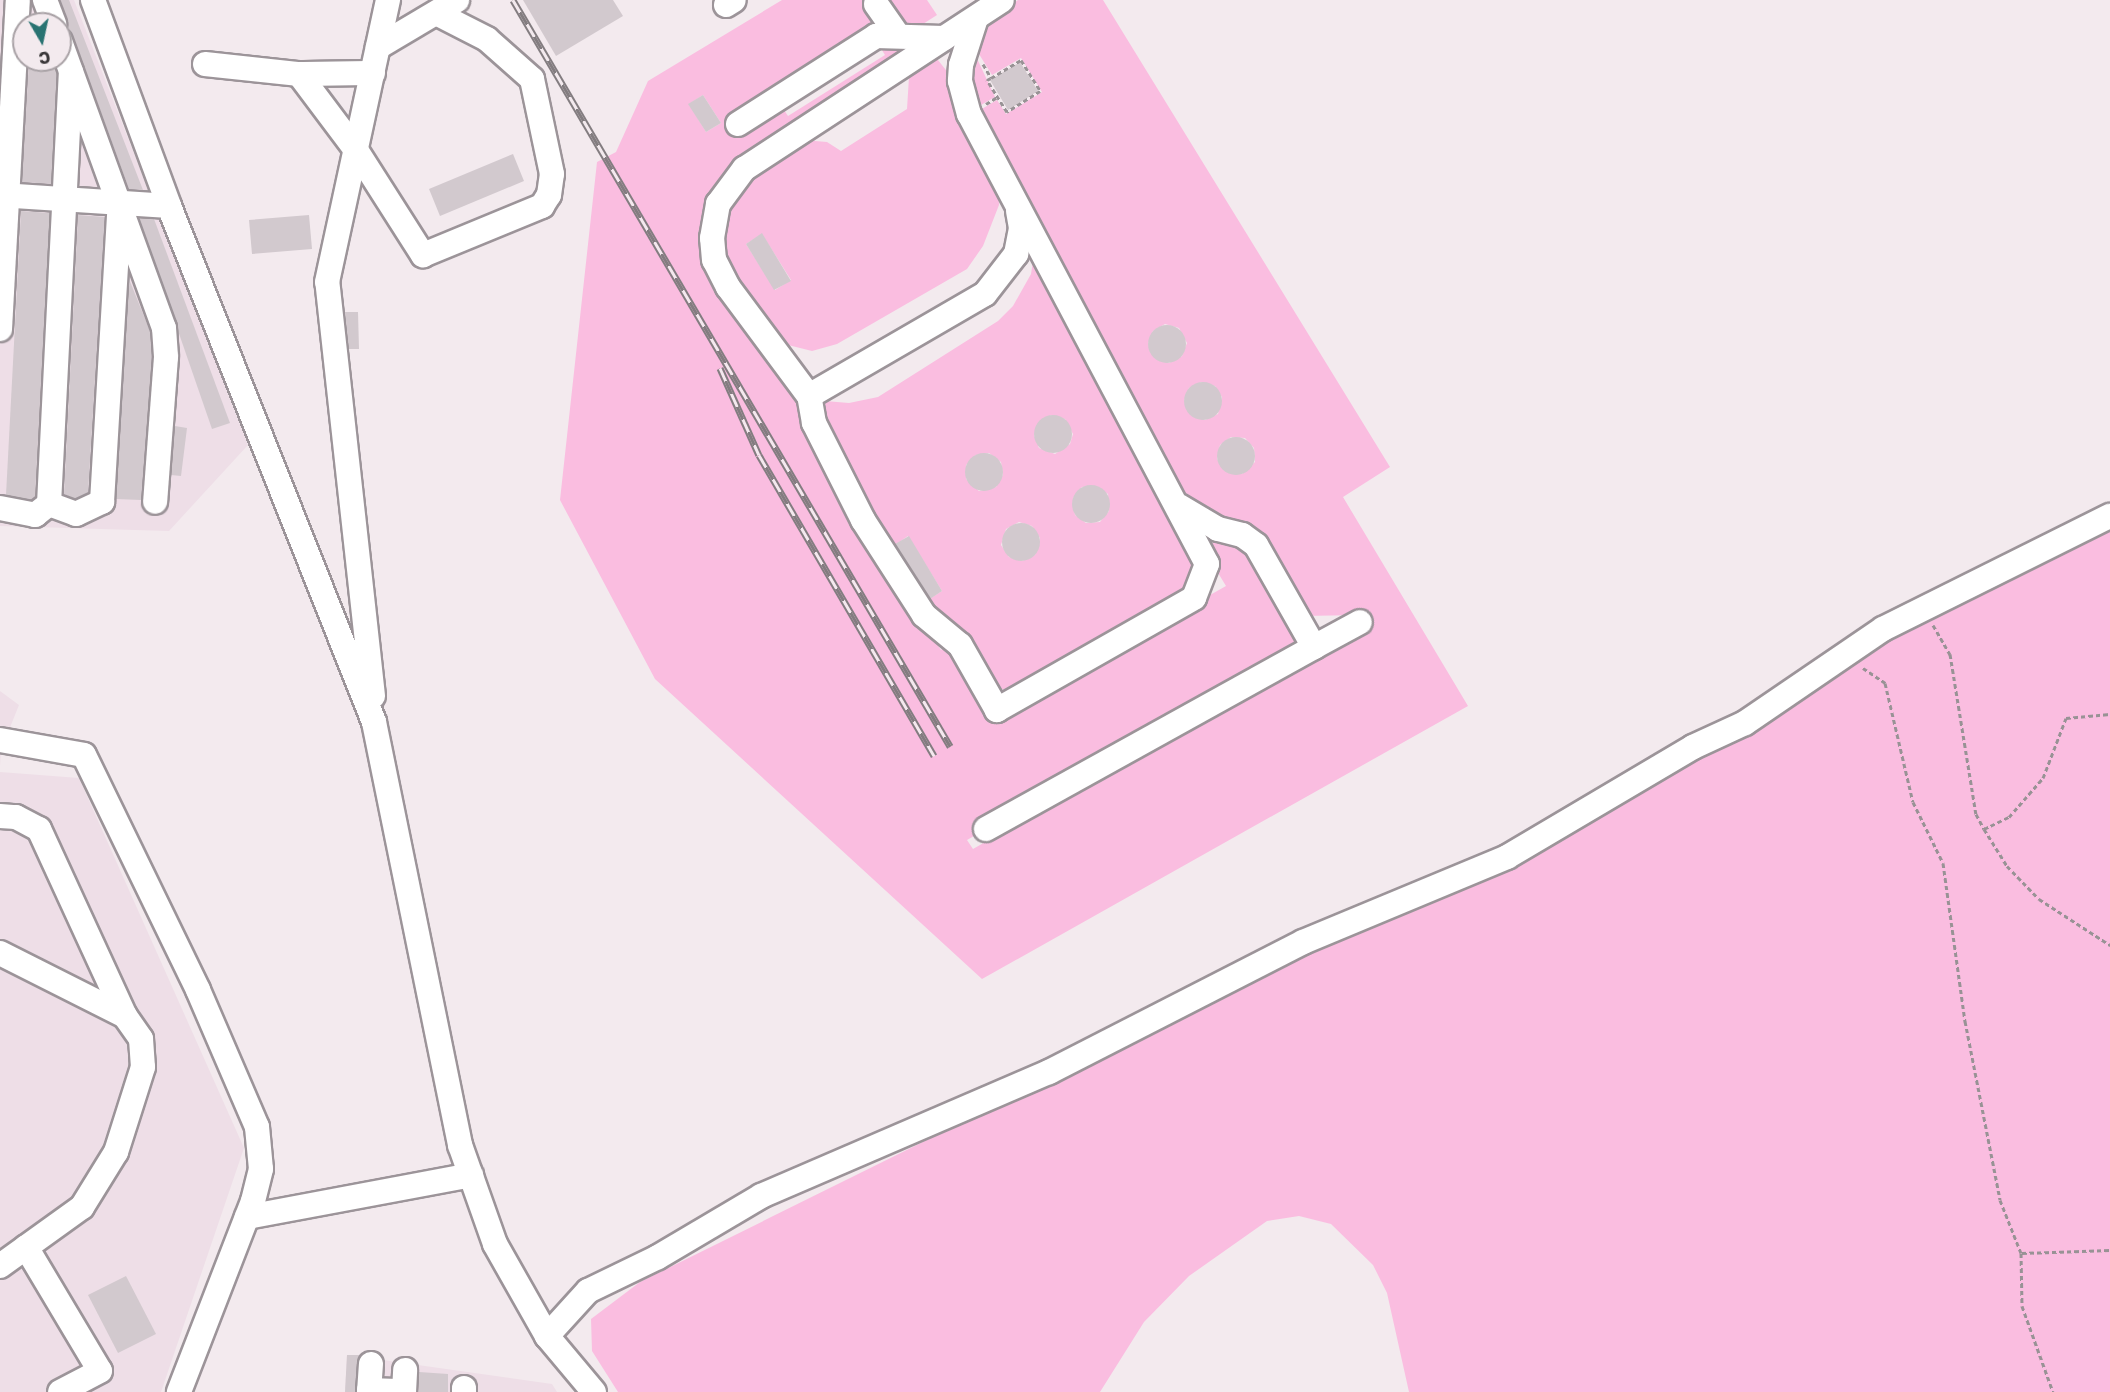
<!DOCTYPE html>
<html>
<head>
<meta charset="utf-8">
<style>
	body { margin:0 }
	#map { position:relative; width:2110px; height:1392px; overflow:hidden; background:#f3eaee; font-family:"Golos Text",sans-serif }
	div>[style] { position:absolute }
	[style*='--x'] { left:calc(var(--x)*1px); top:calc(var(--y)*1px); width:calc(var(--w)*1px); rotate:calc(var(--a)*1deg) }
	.built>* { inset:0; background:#eedee7 }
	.green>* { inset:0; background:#fabde0 }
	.building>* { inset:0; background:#d2c9ce }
	.round { border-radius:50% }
	.path>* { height:3px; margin-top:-1.5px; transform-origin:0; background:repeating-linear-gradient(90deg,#989295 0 4.5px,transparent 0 7.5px) }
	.roads { filter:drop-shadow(2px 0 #9c9499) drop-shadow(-2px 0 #9c9499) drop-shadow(0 2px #9c9499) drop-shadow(0 -2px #9c9499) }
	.minor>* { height:24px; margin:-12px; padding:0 12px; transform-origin:12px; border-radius:12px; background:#fff }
	.rail>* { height:7px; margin-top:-3.5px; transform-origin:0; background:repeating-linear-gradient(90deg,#f3eaee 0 14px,#837d80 0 28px); box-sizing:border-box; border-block:2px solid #837d80 }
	span { translate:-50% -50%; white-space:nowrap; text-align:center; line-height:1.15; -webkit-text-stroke:4.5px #f3eaee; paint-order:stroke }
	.north { position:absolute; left:12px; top:12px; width:60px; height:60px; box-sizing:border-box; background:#f3eaee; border:2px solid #a9a2a6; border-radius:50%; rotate:171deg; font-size:16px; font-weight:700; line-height:24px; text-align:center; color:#3a3739 }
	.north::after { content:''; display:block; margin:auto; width:21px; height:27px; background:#297372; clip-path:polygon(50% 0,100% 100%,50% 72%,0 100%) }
</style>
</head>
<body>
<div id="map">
	<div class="built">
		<div style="clip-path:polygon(evenodd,0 0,74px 0,248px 445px,169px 531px,0 526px,0 0,24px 24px,60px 24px,60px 60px,24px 60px,24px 24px)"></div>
		<div style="clip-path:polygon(0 691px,19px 705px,1px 750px,0 766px)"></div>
		<div style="clip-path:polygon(0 772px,79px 778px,244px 1148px,161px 1392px,0 1392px)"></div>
		<div style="clip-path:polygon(347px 1355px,552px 1384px,557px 1392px,345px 1392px)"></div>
	</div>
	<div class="green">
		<div style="clip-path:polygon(evenodd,782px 0,877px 0,885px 29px,780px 104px,788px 116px,885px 55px,877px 42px,916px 48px,736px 166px,713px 274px,769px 366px,792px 387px,829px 470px,889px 572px,941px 650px,950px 644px,994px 717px,1226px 586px,1206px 553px,1217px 536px,1251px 549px,1307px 647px,967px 840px,973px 849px,1365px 624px,1361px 615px,1302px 616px,1251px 523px,1231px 525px,1189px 508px,975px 113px,997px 100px,1006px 114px,1042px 92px,1021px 58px,992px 75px,974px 46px,994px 18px,1018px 0,1103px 0,1390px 467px,1343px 497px,1468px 706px,982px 979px,655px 679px,560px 500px,597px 162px,616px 152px,648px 81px,782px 0,703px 95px,721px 123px,706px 132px,689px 104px,703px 95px,782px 0,1165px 324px,1179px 328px,1187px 343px,1182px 356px,1169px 363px,1156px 359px,1148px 344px,1153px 331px,1165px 324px,782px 0,1201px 382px,1215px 386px,1222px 397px,1218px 414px,1205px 420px,1192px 416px,1184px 401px,1189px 388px,1201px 382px,782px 0,1231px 437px,1245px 438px,1254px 448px,1255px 462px,1242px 474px,1225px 471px,1217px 459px,1220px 445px,1231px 437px)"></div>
		<div style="clip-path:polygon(880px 0,927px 0,937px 15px,912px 31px,899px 30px)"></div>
		<div style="clip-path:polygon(973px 50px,995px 97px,974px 109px,968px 90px)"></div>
		<div style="clip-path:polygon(evenodd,934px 55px,953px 79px,998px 179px,999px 205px,983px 246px,967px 269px,837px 344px,812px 351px,780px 343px,723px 263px,719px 220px,736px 186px,803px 140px,827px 142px,841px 151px,907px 109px,909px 77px,934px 55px,762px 234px,791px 280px,775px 290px,746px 244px,762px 234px)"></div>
		<div style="clip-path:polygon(evenodd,1035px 249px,1200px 556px,1188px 595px,1019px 691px,990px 688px,925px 608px,869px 516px,821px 417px,825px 401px,849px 403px,878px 397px,998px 321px,1013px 306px,1031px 274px,1035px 249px,1051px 415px,1065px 419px,1073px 434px,1070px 444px,1055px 454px,1039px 448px,1034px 435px,1039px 422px,1051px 415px,1035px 249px,989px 453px,1001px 462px,1003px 475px,996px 487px,979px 491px,966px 479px,966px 465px,976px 455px,989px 453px,1035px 249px,1096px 486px,1108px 494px,1109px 511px,1100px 522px,1086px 523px,1075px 515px,1073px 498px,1082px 487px,1096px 486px,1035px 249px,1019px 522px,1032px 526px,1040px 538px,1035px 555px,1022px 561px,1009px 557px,1001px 545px,1006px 529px,1019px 522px,1035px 249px,908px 536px,942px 591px,928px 600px,912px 584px,916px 581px,895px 545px,908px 536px)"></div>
		<div style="clip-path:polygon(2110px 526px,2110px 1392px,1409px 1392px,1387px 1293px,1373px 1265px,1331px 1224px,1299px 1216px,1267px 1221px,1189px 1276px,1144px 1322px,1100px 1392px,618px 1392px,592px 1351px,591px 1319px,640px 1282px,1333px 939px,1920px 622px)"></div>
	</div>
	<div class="building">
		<div style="clip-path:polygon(60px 0,69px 0,143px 190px,129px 189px,73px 36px,67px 29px)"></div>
		<div style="clip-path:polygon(523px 0,613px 0,623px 16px,556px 56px)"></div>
		<div style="clip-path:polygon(29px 60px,52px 60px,57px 74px,51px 184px,22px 182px)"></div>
		<div style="clip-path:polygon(1020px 62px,1038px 91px,1008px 110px,990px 80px)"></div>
		<div style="clip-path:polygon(703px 95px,721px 123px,706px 132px,688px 104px)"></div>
		<div style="clip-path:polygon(513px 154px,524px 181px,440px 216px,429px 189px)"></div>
		<div style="clip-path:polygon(21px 211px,50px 213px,35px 497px,31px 500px,6px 495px)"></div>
		<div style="clip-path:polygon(78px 215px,105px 217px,88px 493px,75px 499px,64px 494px)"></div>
		<div style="clip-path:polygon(309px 215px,312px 249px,252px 254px,249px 220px)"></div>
		<div style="clip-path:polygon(139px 218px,154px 219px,230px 423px,212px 429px)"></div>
		<div style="clip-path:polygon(762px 233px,791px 281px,774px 290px,746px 244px)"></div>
		<div style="clip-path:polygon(129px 279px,150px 331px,152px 357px,141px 500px,116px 499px)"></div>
		<div style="clip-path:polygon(345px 312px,358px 312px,359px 349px,349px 349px)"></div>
		<div class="round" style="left:1148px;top:325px;width:38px;height:38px"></div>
		<div class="round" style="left:1184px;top:382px;width:38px;height:38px"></div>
		<div class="round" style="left:1034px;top:415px;width:38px;height:38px"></div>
		<div style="clip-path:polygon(175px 426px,187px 428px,181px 476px,171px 475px)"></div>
		<div class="round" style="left:1217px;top:437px;width:38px;height:38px"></div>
		<div class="round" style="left:965px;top:453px;width:38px;height:38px"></div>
		<div class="round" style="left:1072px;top:485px;width:38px;height:38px"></div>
		<div class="round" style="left:1002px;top:523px;width:38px;height:38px"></div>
		<div style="clip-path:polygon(909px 536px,942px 591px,930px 599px,895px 544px)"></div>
		<div style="clip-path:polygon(126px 1276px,156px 1334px,118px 1353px,88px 1295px)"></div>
		<div style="clip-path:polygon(347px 1355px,360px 1355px,355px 1392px,345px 1392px)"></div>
		<div style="clip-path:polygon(419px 1372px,448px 1374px,448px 1392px,418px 1392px)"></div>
	</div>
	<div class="path">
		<div style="--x:983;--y:64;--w:16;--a:60"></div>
		<div style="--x:991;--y:78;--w:35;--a:-31"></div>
		<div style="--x:1021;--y:60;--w:36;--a:58"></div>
		<div style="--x:1040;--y:91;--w:39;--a:148"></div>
		<div style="--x:1007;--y:112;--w:38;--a:-122"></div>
		<div style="--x:987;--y:80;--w:4;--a:-27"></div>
		<div style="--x:986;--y:104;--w:13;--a:-32"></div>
		<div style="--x:1933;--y:625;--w:34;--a:60"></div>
		<div style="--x:1950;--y:654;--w:162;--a:80.8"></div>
		<div style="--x:1976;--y:814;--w:17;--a:62"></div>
		<div style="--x:1984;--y:829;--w:28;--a:-26"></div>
		<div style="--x:2009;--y:817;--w:52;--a:-48.9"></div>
		<div style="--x:2043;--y:778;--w:64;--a:-69"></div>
		<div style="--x:2066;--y:718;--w:44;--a:-5.2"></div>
		<div style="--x:1863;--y:668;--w:27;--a:34"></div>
		<div style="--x:1885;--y:683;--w:122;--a:76.8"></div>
		<div style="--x:1913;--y:802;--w:68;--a:63.8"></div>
		<div style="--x:1943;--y:863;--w:160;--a:82.1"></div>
		<div style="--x:1965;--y:1021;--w:182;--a:78.9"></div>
		<div style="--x:2000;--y:1200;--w:57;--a:68.4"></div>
		<div style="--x:2021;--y:1253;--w:53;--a:88.9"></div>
		<div style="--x:2022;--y:1306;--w:91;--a:70.2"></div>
		<div style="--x:1984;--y:829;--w:44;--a:58.1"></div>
		<div style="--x:2007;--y:866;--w:46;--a:45.9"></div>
		<div style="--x:2039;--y:899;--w:85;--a:32.9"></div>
		<div style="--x:2022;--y:1253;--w:88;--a:-2"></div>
	</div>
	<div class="roads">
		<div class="minor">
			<div style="--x:45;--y:0;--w:26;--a:69"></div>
			<div style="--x:93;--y:0;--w:220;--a:69.7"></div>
			<div style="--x:169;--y:206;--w:555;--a:68.33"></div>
			<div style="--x:374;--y:722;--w:432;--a:78.5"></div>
			<div style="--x:460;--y:1145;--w:105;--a:70.5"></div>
			<div style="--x:495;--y:1244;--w:106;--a:60.5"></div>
			<div style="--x:547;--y:1336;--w:73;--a:50"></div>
			<div style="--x:876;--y:4;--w:39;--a:55"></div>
			<div style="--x:726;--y:5;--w:9;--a:-32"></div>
			<div style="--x:976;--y:18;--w:49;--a:107.7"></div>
			<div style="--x:961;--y:65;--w:16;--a:94"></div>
			<div style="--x:960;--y:81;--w:34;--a:75"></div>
			<div style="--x:969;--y:114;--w:509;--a:62.13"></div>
			<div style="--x:1207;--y:564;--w:36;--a:111"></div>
			<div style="--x:1194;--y:598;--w:227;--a:150.4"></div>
			<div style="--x:997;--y:710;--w:75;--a:-119.6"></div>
			<div style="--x:960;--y:645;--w:47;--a:-140.2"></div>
			<div style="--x:924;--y:615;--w:113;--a:-122.7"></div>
			<div style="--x:863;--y:520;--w:109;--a:-116.8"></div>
			<div style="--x:814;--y:423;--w:27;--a:-100"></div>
			<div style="--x:809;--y:396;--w:136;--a:-126.6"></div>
			<div style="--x:728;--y:287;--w:30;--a:-117"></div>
			<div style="--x:714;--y:260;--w:22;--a:-95"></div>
			<div style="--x:712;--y:238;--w:35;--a:-80"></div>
			<div style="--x:718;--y:204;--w:44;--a:-53.4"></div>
			<div style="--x:744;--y:169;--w:308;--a:-33.2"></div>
			<div style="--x:60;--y:41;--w:305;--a:70.1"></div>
			<div style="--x:164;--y:328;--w:29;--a:86"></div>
			<div style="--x:166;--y:357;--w:145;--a:94.3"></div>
			<div style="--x:378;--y:47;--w:92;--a:-30.7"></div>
			<div style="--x:205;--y:64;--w:95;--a:6.1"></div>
			<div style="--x:299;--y:74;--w:95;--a:53.1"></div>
			<div style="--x:356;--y:150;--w:125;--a:57.5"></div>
			<div style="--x:423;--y:255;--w:129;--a:-22.4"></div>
			<div style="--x:542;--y:206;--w:13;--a:-58"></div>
			<div style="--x:549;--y:195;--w:21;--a:-82"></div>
			<div style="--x:552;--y:174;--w:97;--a:-101.9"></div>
			<div style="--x:532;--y:79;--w:60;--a:-138.4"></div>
			<div style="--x:487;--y:39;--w:57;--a:-153"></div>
			<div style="--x:299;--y:74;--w:74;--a:-0.8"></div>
			<div style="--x:738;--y:124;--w:164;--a:-32.5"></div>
			<div style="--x:876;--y:36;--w:68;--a:1.7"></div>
			<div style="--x:0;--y:195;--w:169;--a:3.7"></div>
			<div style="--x:0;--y:329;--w:329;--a:-86.9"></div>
			<div style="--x:809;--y:396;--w:203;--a:-30.1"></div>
			<div style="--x:985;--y:294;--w:51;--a:-52.2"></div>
			<div style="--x:1016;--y:254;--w:26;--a:-79"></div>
			<div style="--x:1021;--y:228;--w:17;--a:-100"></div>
			<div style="--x:49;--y:504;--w:29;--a:20"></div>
			<div style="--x:76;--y:514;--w:29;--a:-25"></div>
			<div style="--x:102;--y:502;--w:289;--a:-86.6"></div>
			<div style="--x:0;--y:508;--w:36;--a:11"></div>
			<div style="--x:35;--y:515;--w:18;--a:-38"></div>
			<div style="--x:49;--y:504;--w:433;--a:-87.1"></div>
			<div style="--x:1314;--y:647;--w:52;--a:-28.5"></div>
			<div style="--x:373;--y:696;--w:417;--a:-96.3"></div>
			<div style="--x:327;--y:282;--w:289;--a:-77.8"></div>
			<div style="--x:0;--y:740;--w:85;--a:10.1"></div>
			<div style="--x:84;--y:755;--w:261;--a:64.1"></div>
			<div style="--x:198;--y:990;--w:149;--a:66.7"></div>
			<div style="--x:257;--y:1127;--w:42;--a:84.6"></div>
			<div style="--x:261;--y:1169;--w:33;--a:104"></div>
			<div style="--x:253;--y:1201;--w:205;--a:111.2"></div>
			<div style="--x:0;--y:816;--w:16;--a:4"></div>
			<div style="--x:16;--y:817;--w:26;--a:28"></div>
			<div style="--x:39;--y:829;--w:206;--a:65.3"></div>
			<div style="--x:986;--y:829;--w:375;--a:-29"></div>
			<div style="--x:1314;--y:647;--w:117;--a:-119.6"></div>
			<div style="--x:1256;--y:545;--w:17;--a:-144"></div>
			<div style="--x:1242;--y:535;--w:25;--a:-166"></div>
			<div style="--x:1218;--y:529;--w:45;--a:-149.5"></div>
			<div style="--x:0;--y:953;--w:140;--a:26.7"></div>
			<div style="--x:125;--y:1016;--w:28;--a:55"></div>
			<div style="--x:141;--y:1039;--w:28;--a:86"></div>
			<div style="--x:143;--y:1067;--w:89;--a:107.6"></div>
			<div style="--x:116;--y:1152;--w:65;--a:121.7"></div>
			<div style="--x:82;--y:1207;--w:101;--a:144.3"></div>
			<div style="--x:247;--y:1217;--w:228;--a:-10.6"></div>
			<div style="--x:26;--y:1247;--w:144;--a:59.2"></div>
			<div style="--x:100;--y:1371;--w:45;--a:152.3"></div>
			<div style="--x:547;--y:1336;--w:61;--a:-47.7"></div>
			<div style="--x:588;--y:1291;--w:78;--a:-25.9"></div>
			<div style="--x:658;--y:1257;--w:120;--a:-30.6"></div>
			<div style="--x:761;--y:1196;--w:314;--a:-23.3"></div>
			<div style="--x:1049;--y:1072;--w:285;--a:-27.1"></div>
			<div style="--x:1303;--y:942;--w:221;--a:-22.6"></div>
			<div style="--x:1507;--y:857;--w:216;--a:-30.6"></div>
			<div style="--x:1693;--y:747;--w:57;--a:-24.8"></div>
			<div style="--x:1745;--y:723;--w:167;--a:-34.3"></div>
			<div style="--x:1883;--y:629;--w:254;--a:-26.5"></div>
			<div style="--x:369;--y:1390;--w:35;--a:2"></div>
			<div style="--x:369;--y:1392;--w:28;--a:-86"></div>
			<div style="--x:404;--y:1392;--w:22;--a:-87"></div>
			<div style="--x:464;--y:1392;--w:4;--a:-90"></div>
		</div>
	</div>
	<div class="rail">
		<div style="--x:513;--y:0;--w:865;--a:59.64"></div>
		<div style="--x:720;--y:368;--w:95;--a:65.9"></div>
		<div style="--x:759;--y:455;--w:348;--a:59.8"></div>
	</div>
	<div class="north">С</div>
</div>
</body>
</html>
